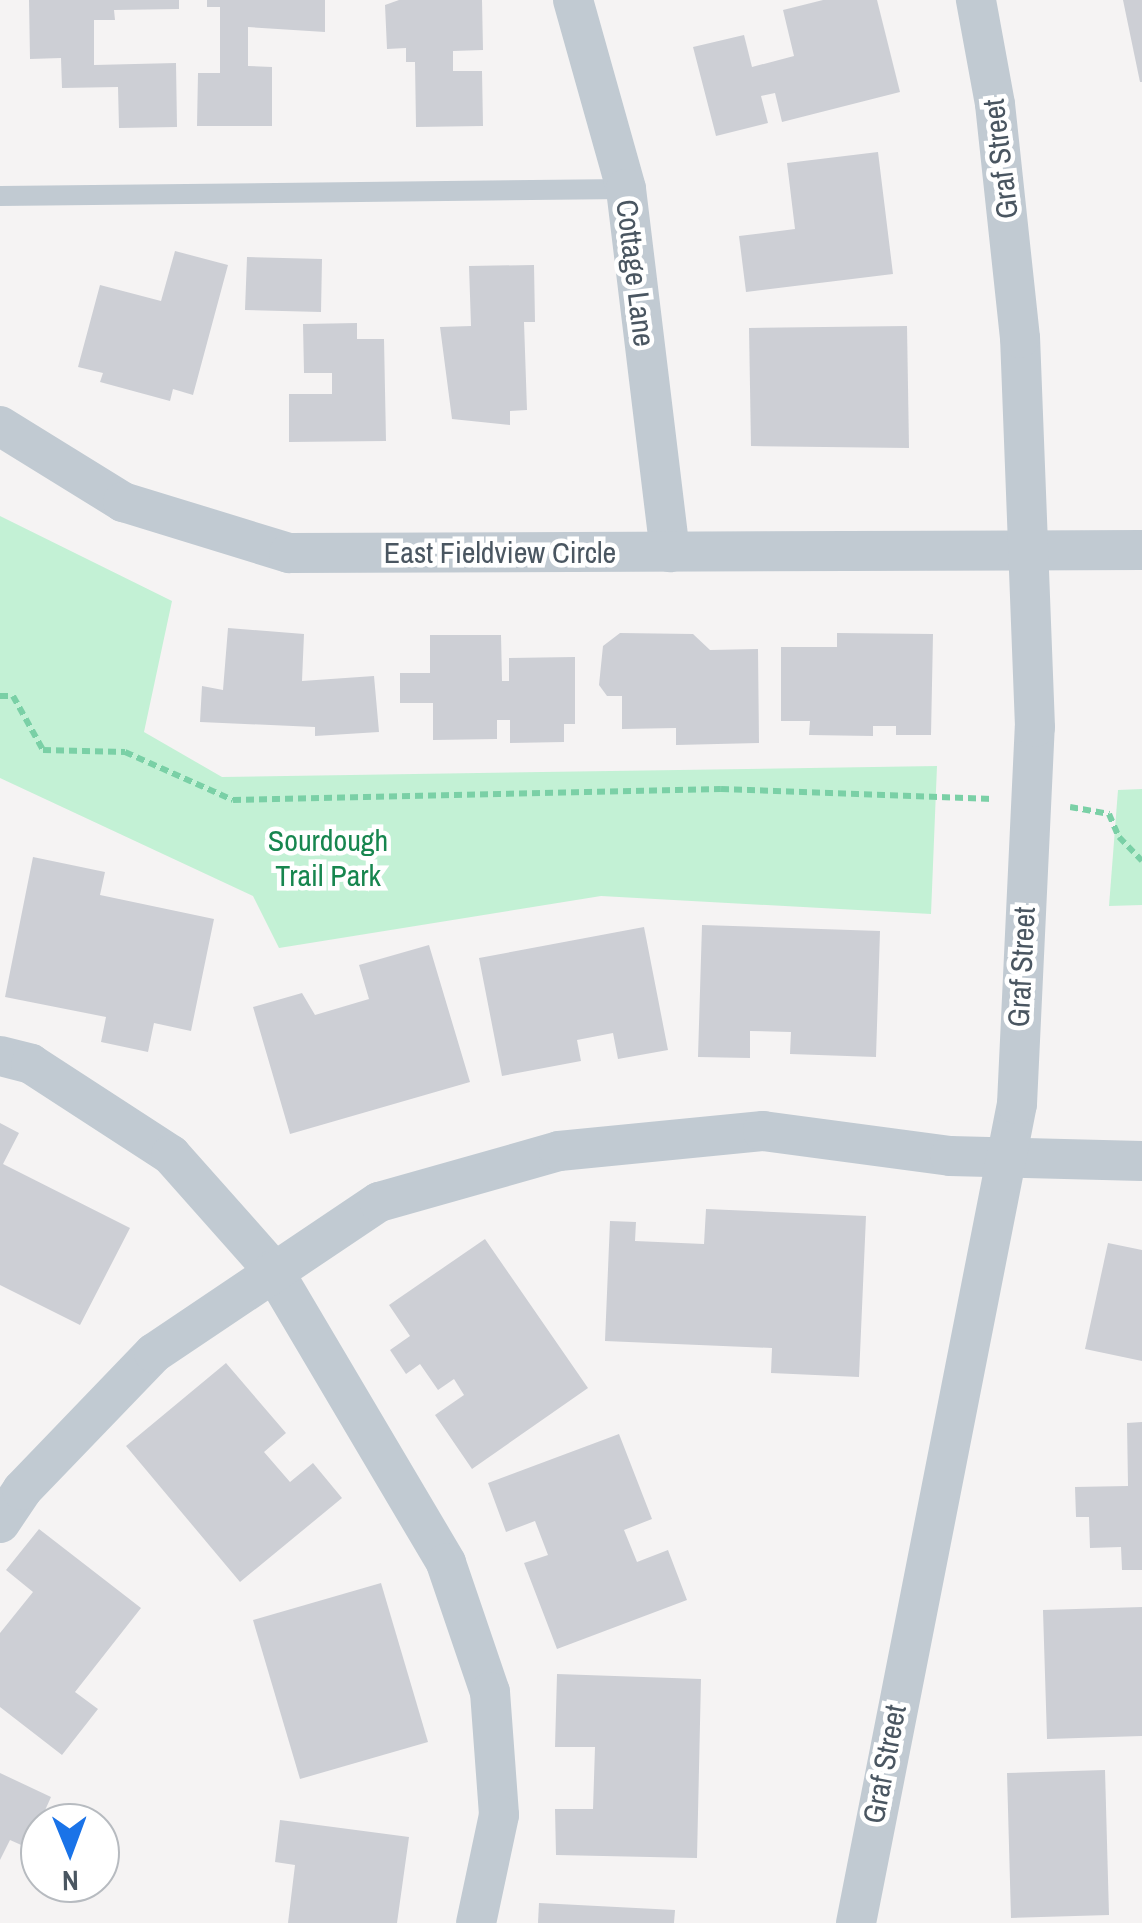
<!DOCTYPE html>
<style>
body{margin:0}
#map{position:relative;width:1142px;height:1923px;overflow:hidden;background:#f5f3f3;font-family:"Archivo Narrow",sans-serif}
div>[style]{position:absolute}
.green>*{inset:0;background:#c3f1d5}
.building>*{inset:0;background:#cdcfd5}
.path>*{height:6px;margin-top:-3px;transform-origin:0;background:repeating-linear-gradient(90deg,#7ad0a6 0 8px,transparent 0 13px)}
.service>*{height:20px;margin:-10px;padding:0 10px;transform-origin:10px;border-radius:10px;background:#c1cad2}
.minor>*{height:40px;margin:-20px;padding:0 20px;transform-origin:20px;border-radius:20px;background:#c1cad2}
span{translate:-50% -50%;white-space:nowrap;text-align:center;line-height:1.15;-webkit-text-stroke:9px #fff;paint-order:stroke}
.street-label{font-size:30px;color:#4a5661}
.park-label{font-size:30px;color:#17864f}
.north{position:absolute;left:20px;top:1803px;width:100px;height:100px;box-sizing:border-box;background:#fff;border:2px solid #b7bbc0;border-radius:50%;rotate:179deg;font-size:28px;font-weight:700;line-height:40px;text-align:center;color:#4a5661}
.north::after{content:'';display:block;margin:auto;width:35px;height:45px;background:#1a73e8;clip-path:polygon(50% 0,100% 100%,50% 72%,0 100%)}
</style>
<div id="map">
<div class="green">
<i style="clip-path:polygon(0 516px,172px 601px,144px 732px,222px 777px,937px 766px,931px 914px,601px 896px,279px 948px,253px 896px,0 778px)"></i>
<i style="clip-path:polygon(1142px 789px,1142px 905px,1109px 906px,1118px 790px)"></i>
</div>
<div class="building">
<i style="clip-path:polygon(29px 0,179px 0,179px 9px,114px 10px,115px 20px,94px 20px,94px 65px,176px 63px,177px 127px,119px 128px,118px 87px,62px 88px,61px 58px,30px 59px)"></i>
<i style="clip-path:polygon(207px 0,325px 0,325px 32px,248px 27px,248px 66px,272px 67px,272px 126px,197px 126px,198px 73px,220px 73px,220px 7px,207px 7px)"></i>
<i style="clip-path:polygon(399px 0,482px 0,483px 50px,453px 51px,453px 71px,482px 71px,483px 126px,416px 127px,415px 62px,406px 62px,406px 48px,387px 49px,385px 5px)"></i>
<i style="clip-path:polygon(823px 0,877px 0,900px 92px,782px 122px,775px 93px,761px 96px,768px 123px,716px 136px,693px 47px,744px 35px,752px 67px,794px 56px,783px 10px)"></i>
<i style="clip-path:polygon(1123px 0,1142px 0,1142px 82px,1140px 82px)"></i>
<i style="clip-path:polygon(878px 152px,893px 274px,746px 292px,739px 236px,795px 229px,787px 163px)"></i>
<i style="clip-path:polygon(175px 251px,228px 265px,193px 395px,173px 389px,170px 401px,100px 382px,103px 373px,78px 367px,100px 285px,161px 301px)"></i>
<i style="clip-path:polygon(247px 257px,322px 259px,321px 312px,245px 310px)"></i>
<i style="clip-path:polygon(534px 265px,535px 322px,524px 322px,527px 410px,510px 411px,510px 425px,452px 419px,440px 327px,471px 326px,469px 266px)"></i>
<i style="clip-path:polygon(357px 323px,357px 339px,384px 339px,386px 441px,289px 442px,289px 394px,332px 394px,332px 373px,304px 373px,303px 324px)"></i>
<i style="clip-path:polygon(907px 326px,909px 448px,751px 446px,749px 328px)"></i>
<i style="clip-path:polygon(228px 628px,304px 634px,302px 681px,374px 676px,379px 732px,315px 736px,315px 727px,200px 722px,202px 686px,223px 690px)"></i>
<i style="clip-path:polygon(620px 633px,693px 634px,710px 650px,758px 649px,759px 743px,676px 745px,676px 728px,622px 729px,622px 696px,607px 696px,599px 685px,603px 646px)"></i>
<i style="clip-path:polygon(837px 633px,933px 634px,931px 735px,896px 735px,896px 726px,873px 726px,873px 736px,809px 735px,810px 721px,781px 721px,781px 647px,837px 647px)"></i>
<i style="clip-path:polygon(430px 635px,501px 635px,502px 681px,509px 681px,509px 658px,575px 657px,575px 724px,564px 724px,564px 742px,510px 743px,510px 720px,497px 720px,497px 739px,433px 740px,433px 703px,400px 703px,400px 673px,430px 673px)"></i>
<i style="clip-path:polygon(33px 857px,105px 872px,100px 895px,214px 919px,191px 1031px,154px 1023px,148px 1052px,101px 1042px,106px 1017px,5px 997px)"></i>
<i style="clip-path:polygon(702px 925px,880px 931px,876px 1057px,790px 1054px,791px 1032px,750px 1031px,750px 1058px,698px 1057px)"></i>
<i style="clip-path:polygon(644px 927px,668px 1050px,618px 1059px,613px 1033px,577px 1040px,581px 1061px,502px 1076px,479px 958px)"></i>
<i style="clip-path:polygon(429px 945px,470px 1082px,290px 1134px,253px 1007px,302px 993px,315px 1015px,369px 999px,359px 965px)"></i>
<i style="clip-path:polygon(0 1123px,19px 1133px,3px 1164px,130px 1228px,80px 1325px,0 1285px)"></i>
<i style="clip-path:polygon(706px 1209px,866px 1216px,859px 1377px,771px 1373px,772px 1348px,605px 1341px,610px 1221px,636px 1222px,635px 1241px,704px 1244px)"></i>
<i style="clip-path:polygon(485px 1239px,588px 1388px,472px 1469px,435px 1415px,464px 1395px,454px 1379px,438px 1390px,420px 1364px,406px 1374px,390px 1350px,410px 1336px,389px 1305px)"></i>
<i style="clip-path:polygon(1108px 1243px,1142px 1250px,1142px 1361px,1085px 1349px)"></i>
<i style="clip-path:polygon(226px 1363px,286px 1433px,264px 1452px,290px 1482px,313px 1463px,342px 1498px,240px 1582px,126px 1446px)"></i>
<i style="clip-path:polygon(1142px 1422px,1142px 1570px,1122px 1570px,1121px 1547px,1090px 1548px,1089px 1517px,1076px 1517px,1075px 1487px,1128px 1486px,1127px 1423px)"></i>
<i style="clip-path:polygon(619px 1434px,652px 1519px,624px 1530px,637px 1562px,668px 1550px,687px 1600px,557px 1649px,524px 1563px,548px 1555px,535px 1521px,506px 1532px,488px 1483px)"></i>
<i style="clip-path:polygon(39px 1529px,141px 1608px,75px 1692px,98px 1709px,62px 1755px,0 1707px,0 1633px,33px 1592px,6px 1570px)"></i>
<i style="clip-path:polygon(381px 1583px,428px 1742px,300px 1779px,253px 1620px)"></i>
<i style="clip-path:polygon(1142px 1607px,1142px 1736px,1047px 1739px,1043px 1610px)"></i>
<i style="clip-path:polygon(557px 1674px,701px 1679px,697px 1858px,556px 1855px,555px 1809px,593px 1809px,595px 1747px,555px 1747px)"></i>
<i style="clip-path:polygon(1105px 1770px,1109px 1915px,1011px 1918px,1007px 1773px)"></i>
<i style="clip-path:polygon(0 1773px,51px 1797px,28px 1848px,10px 1840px,0 1860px)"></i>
<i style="clip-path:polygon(280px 1820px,409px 1837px,397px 1923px,288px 1923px,295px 1865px,275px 1862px)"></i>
<i style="clip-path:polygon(539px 1903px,675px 1910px,674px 1923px,538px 1923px)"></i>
</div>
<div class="path">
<i style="left:0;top:696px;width:13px"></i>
<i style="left:13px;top:696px;width:62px;rotate:60.9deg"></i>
<i style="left:43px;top:750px;width:82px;rotate:1.4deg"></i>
<i style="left:125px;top:752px;width:118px;rotate:24deg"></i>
<i style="left:233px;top:800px;width:488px;rotate:-1.3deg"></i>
<i style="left:721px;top:789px;width:272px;rotate:2.1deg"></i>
<i style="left:1070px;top:807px;width:40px;rotate:10deg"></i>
<i style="left:1109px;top:814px;width:25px;rotate:67deg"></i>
<i style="left:1119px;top:837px;width:33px;rotate:46deg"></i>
</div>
<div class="service">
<i style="left:0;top:196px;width:626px;rotate:-0.64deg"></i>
</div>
<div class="minor">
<i style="left:573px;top:0;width:196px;rotate:74.3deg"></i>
<i style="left:626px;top:189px;width:366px;rotate:83.1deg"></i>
<i style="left:0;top:426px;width:145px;rotate:31.7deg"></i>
<i style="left:123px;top:502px;width:174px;rotate:17.1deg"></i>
<i style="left:289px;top:553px;width:853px;rotate:-0.2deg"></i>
<i style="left:0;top:1056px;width:32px;rotate:14deg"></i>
<i style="left:31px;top:1064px;width:167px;rotate:33deg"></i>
<i style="left:171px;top:1155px;width:154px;rotate:48.4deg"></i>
<i style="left:273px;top:1270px;width:340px;rotate:59.4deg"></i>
<i style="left:446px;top:1563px;width:136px;rotate:71.2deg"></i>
<i style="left:490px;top:1692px;width:123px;rotate:85.8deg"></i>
<i style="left:499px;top:1815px;width:110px;rotate:102deg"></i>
<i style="left:0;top:1523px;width:40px;rotate:-56deg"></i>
<i style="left:22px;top:1490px;width:190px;rotate:-46.1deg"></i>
<i style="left:154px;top:1353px;width:271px;rotate:-33.9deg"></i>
<i style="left:379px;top:1202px;width:187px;rotate:-15.8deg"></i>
<i style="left:559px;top:1151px;width:205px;rotate:-5.6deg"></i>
<i style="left:763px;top:1131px;width:189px;rotate:7.6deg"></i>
<i style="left:950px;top:1156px;width:192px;rotate:1.5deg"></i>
<i style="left:856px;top:1923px;width:835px;rotate:-78.88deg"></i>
<i style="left:1017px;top:1104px;width:377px;rotate:-87.3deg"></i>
<i style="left:1035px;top:727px;width:389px;rotate:-92.2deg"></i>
<i style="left:1020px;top:338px;width:235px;rotate:-96.1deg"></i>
<i style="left:995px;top:104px;width:106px;rotate:-100.4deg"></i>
</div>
<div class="street-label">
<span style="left:1000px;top:159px;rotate:-97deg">Graf Street</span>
<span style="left:636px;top:273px;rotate:83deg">Cottage Lane</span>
<span style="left:500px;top:552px">East Fieldview Circle</span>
<span style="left:1021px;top:967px;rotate:-87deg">Graf Street</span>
<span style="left:884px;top:1764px;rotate:-79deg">Graf Street</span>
</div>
<div class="park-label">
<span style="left:328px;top:857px">Sourdough<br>Trail Park</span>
</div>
<div class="north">N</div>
</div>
